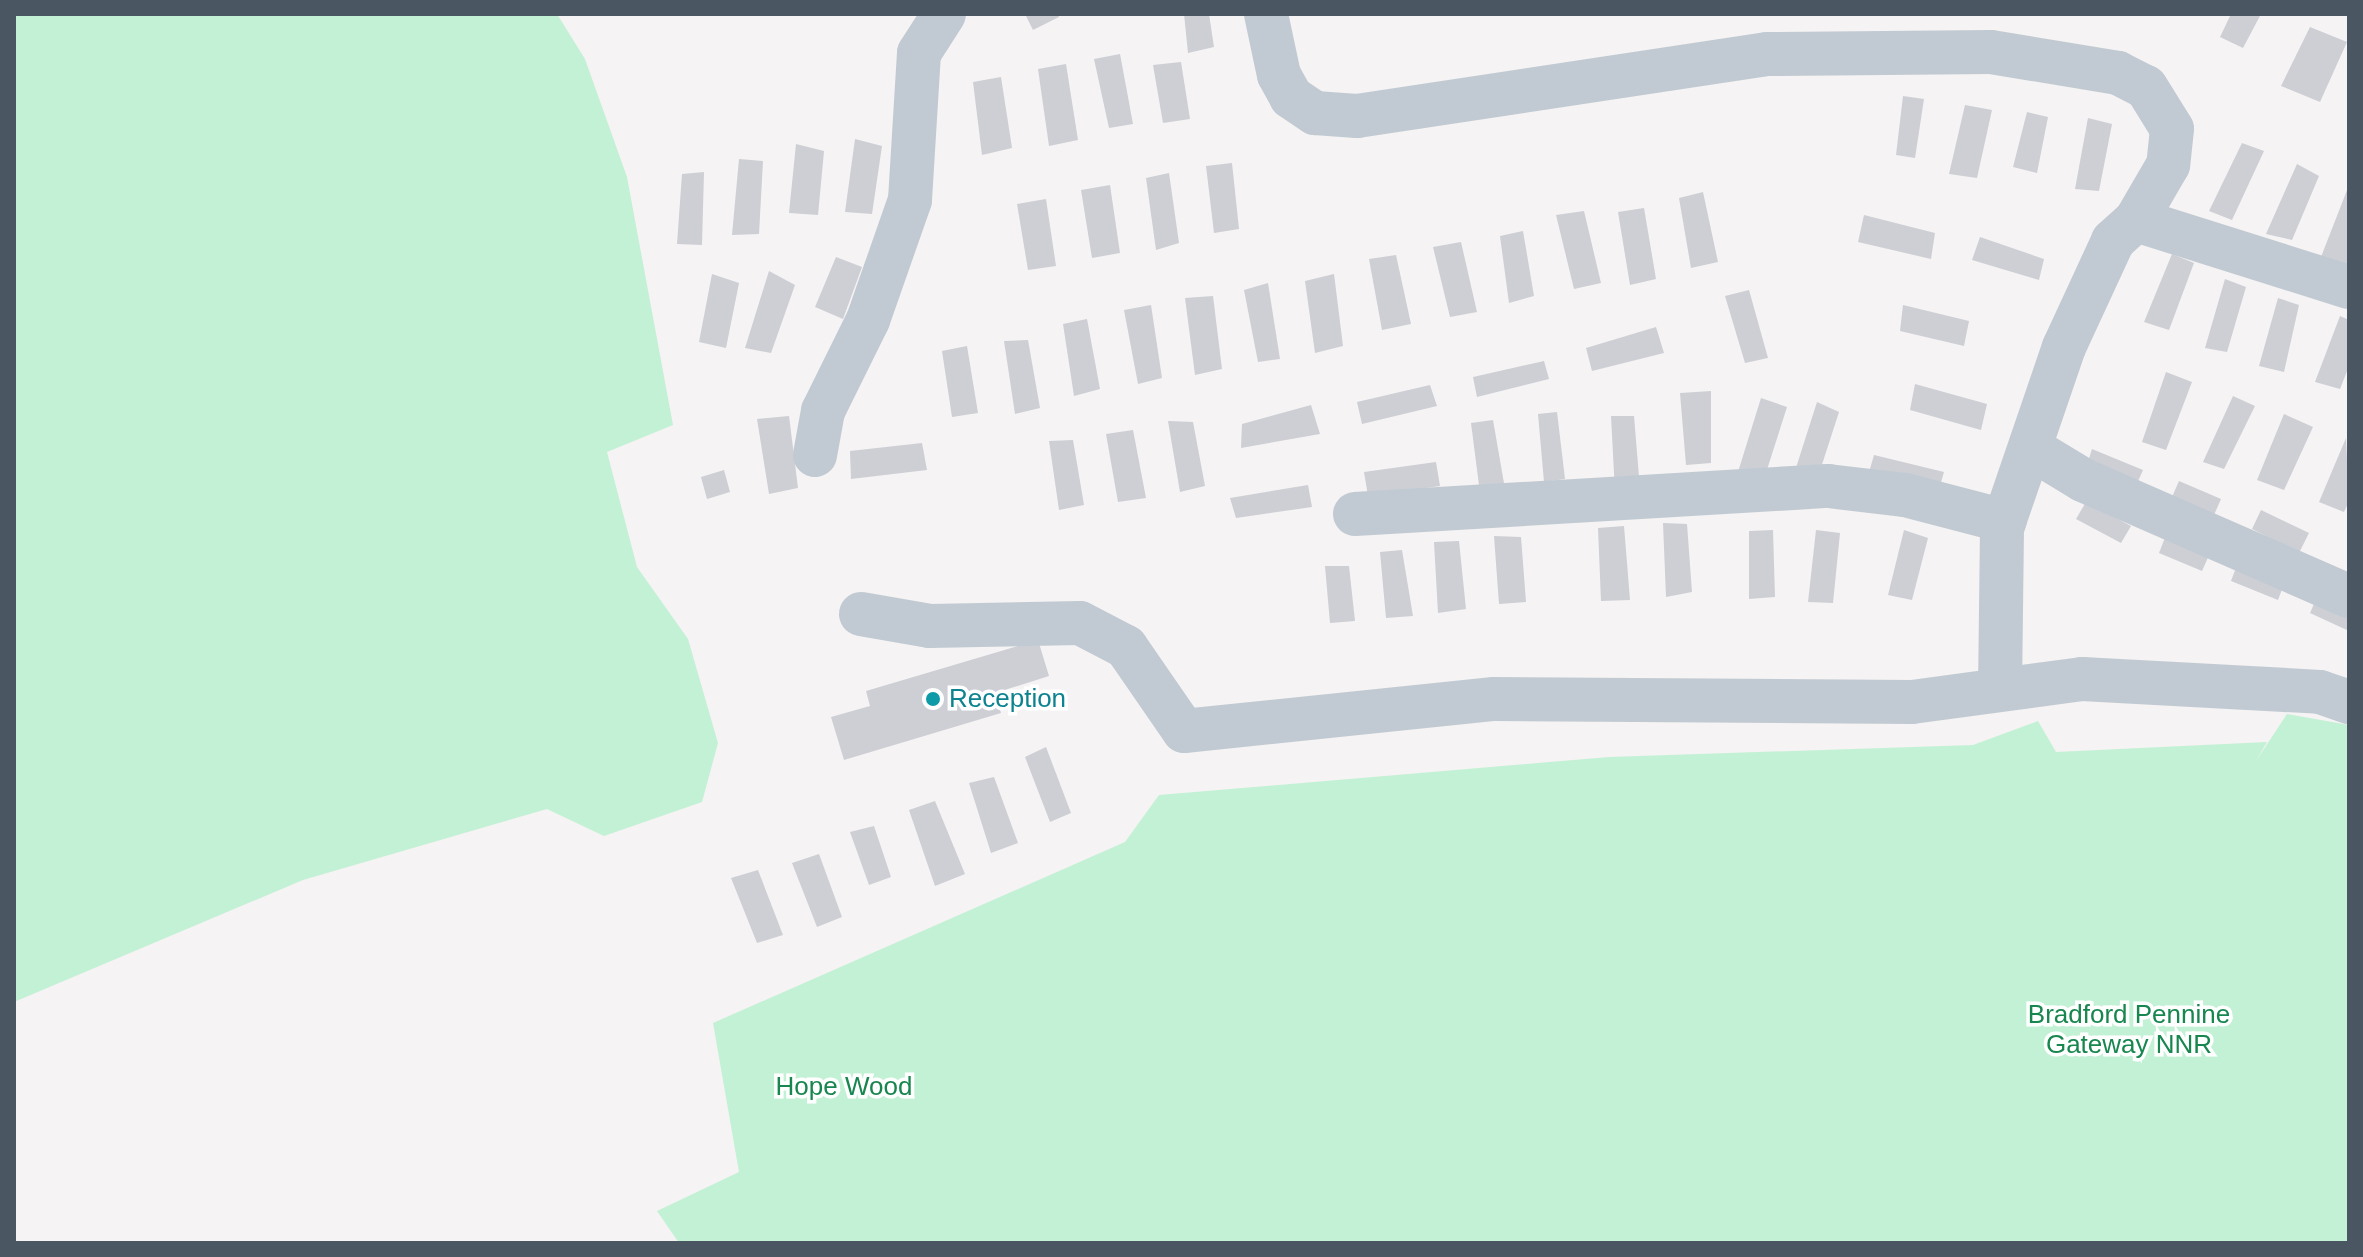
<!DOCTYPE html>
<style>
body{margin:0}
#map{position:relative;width:2363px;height:1257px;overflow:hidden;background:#f5f3f3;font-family:Helvetica,sans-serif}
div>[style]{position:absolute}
.green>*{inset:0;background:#c3f1d5}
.building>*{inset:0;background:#cdcfd5}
.minor>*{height:44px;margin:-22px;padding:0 22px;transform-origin:22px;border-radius:22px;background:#c1cad2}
.dots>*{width:22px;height:22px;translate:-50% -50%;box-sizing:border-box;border:4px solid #fff;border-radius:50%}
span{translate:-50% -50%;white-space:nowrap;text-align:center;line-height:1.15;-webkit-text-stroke:7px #fff;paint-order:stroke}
.culture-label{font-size:26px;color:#0d838f}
.left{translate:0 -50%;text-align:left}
.park-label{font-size:26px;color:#17864f}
.frame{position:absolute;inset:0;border:16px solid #4a5661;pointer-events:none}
</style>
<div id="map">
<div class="green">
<i style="clip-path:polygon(14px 14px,557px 14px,585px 59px,627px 177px,673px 425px,607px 452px,637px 567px,688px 639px,718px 743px,702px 802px,604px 836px,547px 809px,303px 880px,14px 1002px)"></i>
<i style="clip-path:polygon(2287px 714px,2349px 725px,2349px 1243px,679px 1243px,657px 1211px,739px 1172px,713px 1023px,1125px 842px,1159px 795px,1609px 757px,1973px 745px,2038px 721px,2056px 752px,2267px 742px,2256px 761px)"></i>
</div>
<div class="building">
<i style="clip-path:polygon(1025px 14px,1058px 14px,1059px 17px,1033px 30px)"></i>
<i style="clip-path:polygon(1184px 14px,1209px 14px,1214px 47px,1188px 53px)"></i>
<i style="clip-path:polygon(2231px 14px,2261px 14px,2243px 48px,2220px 37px)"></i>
<i style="clip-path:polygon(2310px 27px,2347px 42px,2320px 102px,2281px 86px)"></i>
<i style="clip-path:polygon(1120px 54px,1133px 124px,1109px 128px,1094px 59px)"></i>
<i style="clip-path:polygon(1181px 62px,1190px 119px,1163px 123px,1153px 65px)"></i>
<i style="clip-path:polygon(1066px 64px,1078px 140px,1049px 146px,1038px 69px)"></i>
<i style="clip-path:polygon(1001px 77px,1012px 148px,982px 155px,973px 82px)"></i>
<i style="clip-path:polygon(1903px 96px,1924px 99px,1915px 158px,1896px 155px)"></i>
<i style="clip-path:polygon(1965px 105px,1992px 110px,1977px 178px,1949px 174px)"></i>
<i style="clip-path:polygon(2027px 112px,2048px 117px,2037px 173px,2013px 167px)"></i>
<i style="clip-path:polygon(2088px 118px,2112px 124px,2099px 191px,2075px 189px)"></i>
<i style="clip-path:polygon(855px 139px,882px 146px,872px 214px,845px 212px)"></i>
<i style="clip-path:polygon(2242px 143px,2264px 151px,2232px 220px,2209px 211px)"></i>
<i style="clip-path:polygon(796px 144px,824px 151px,818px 215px,789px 213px)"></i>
<i style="clip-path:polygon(739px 159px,763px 161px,759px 234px,732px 235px)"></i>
<i style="clip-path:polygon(1232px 163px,1239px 229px,1214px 233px,1206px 166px)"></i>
<i style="clip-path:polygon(2297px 164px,2319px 176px,2292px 240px,2266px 234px)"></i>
<i style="clip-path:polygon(704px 172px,702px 245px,677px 244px,682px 174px)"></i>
<i style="clip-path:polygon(1169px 173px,1179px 243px,1156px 250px,1146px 178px)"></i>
<i style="clip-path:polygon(1110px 185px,1120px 253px,1092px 258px,1081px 190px)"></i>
<i style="clip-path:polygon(2349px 185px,2349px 259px,2347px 264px,2321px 257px)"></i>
<i style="clip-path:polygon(1703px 192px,1718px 262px,1691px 268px,1679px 198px)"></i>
<i style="clip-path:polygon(1046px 199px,1056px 266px,1028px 270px,1017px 204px)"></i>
<i style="clip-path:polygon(1644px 208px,1656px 279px,1630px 285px,1618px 212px)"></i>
<i style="clip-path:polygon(1584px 211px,1601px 283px,1574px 289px,1556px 215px)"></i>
<i style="clip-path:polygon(1864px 215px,1935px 233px,1931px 259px,1858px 242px)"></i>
<i style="clip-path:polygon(1523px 231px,1534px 296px,1509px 303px,1500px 236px)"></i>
<i style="clip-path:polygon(1980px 237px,2044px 259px,2039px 280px,1972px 260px)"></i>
<i style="clip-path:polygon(1461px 242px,1477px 312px,1450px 317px,1433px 247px)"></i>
<i style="clip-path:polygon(2172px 254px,2194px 263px,2169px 330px,2144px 322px)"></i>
<i style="clip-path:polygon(1396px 255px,1411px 324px,1382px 330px,1369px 259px)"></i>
<i style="clip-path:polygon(836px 257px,862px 267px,843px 319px,815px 307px)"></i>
<i style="clip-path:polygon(769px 271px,795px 285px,771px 353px,745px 348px)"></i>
<i style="clip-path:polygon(712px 274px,739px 283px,726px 348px,699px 342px)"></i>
<i style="clip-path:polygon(1334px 274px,1343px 346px,1315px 353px,1305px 281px)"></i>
<i style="clip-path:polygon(2225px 279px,2246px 287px,2227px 352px,2205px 348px)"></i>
<i style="clip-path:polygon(1268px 283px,1280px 359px,1258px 362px,1244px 290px)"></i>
<i style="clip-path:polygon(1749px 290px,1768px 358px,1745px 363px,1725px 296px)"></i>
<i style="clip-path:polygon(1213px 296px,1222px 369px,1195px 375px,1185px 298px)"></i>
<i style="clip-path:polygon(2278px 298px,2299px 305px,2284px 372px,2259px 366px)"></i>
<i style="clip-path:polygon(1151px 305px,1162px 378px,1138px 384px,1124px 310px)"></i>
<i style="clip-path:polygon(1903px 305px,1969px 321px,1964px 346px,1900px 331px)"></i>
<i style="clip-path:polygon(2340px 316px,2349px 320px,2349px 366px,2340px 389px,2315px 382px)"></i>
<i style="clip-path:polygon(1087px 319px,1100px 389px,1074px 396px,1063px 324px)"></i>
<i style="clip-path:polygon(1656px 327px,1664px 353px,1592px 371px,1586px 348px)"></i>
<i style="clip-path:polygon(1028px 340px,1040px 408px,1015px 414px,1004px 341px)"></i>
<i style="clip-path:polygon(967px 346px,978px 413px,952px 417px,942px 351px)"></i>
<i style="clip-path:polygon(1544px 361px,1549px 379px,1477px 397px,1473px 377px)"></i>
<i style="clip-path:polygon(2166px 372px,2192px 382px,2166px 450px,2142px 442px)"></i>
<i style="clip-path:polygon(1915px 384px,1987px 404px,1981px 430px,1910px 410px)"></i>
<i style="clip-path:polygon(1430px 385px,1437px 406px,1362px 424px,1357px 402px)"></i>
<i style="clip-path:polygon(1711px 391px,1711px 463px,1686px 465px,1680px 393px)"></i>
<i style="clip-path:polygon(2233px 396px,2255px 406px,2224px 469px,2203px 462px)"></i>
<i style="clip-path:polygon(1761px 398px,1787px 407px,1764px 479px,1738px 472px)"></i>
<i style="clip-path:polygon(1817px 402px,1839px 412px,1817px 480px,1794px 474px)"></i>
<i style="clip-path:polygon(1311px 405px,1320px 434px,1241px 448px,1242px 424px)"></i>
<i style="clip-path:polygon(1557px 412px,1565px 479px,1544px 482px,1538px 414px)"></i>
<i style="clip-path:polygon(2284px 414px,2313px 427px,2284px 490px,2257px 480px)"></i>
<i style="clip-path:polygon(789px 416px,798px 488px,769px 494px,757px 419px)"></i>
<i style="clip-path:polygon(1611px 416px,1634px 416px,1640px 489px,1615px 492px)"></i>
<i style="clip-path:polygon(1493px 420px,1505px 489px,1480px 493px,1471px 423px)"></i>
<i style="clip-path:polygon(1168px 421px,1193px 422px,1205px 486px,1180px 492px)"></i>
<i style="clip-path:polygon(1133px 430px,1146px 498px,1118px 502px,1106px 434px)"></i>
<i style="clip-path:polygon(2346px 438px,2349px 501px,2344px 512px,2319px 502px)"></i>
<i style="clip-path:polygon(1073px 440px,1084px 505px,1059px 510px,1049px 441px)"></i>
<i style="clip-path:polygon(922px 443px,927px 470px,851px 479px,850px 451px)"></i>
<i style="clip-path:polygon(2092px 449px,2143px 470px,2135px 488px,2087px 465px)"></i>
<i style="clip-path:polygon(1874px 455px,1944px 472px,1938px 493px,1867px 479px)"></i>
<i style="clip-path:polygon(1436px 462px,1440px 486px,1368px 496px,1364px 472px)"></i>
<i style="clip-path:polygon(724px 470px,730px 492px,707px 499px,701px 477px)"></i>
<i style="clip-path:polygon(2179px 481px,2221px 499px,2214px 515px,2172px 497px)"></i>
<i style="clip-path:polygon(1308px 485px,1312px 507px,1236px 518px,1230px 498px)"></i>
<i style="clip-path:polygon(2086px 502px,2131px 526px,2121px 543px,2076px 519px)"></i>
<i style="clip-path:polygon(2261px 510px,2309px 533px,2299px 553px,2252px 529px)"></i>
<i style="clip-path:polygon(1663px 523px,1687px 524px,1692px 592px,1666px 597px)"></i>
<i style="clip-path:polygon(1624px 526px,1630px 600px,1601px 601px,1598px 528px)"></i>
<i style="clip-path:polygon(1773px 530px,1775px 597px,1749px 599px,1749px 531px)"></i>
<i style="clip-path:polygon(1816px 530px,1840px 533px,1833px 603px,1808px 602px)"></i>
<i style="clip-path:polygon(1904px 530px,1928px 538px,1912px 600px,1888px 595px)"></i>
<i style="clip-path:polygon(2166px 535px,2210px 553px,2202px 571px,2159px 553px)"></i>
<i style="clip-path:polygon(1494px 536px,1521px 537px,1526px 602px,1499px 604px)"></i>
<i style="clip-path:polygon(1459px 541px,1466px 609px,1438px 613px,1434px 542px)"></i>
<i style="clip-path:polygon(1402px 550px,1413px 616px,1386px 618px,1380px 552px)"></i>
<i style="clip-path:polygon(2237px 565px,2284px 584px,2278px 600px,2231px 581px)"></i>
<i style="clip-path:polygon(1325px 566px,1349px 566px,1355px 621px,1330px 623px)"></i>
<i style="clip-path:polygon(2317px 597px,2349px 612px,2349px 631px,2310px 613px)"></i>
<i style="clip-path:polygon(1038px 640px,1049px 676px,995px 693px,1001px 713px,844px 760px,831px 717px,870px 706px,866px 691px)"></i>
<i style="clip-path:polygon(1046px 747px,1071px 813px,1050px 822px,1025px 757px)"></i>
<i style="clip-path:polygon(994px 777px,1018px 843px,991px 853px,969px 783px)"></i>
<i style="clip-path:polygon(935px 801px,965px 874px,935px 886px,909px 810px)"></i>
<i style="clip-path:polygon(874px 826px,891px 877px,869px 885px,850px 832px)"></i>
<i style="clip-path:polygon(819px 854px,842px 917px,817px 927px,792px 863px)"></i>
<i style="clip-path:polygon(758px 870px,783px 935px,757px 943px,731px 878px)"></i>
</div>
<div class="minor">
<i style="left:1266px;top:14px;width:62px;rotate:78deg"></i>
<i style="left:1279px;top:75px;width:25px;rotate:61deg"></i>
<i style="left:1291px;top:97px;width:29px;rotate:34deg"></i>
<i style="left:1315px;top:113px;width:42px;rotate:4.1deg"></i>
<i style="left:1357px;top:116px;width:415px;rotate:-8.6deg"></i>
<i style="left:1767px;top:54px;width:224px;rotate:-0.5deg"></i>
<i style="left:1991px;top:52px;width:129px;rotate:9.4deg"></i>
<i style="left:2118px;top:73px;width:31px;rotate:27deg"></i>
<i style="left:2146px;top:87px;width:49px;rotate:58.2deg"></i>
<i style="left:2172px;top:129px;width:36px;rotate:96deg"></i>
<i style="left:2168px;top:165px;width:64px;rotate:120.2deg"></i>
<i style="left:2136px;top:220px;width:31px;rotate:138deg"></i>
<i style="left:2113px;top:241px;width:117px;rotate:114.8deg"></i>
<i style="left:2064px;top:347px;width:191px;rotate:108.9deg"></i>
<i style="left:2002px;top:528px;width:160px;rotate:90.7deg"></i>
<i style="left:2136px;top:220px;width:223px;rotate:17.5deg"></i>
<i style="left:2032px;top:449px;width:60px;rotate:31.3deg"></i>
<i style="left:2083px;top:480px;width:290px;rotate:23.6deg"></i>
<i style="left:815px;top:455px;width:45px;rotate:-79.7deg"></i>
<i style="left:823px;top:411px;width:102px;rotate:-63.7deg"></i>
<i style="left:868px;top:320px;width:127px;rotate:-70.7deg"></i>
<i style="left:910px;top:200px;width:147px;rotate:-86.5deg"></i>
<i style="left:919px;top:53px;width:46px;rotate:-57.3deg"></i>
<i style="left:1355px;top:514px;width:474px;rotate:-3.4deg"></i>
<i style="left:1828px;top:486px;width:78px;rotate:6.7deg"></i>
<i style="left:1905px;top:495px;width:103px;rotate:14.6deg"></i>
<i style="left:861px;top:614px;width:70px;rotate:9.9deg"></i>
<i style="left:930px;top:626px;width:150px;rotate:-1.1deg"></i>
<i style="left:1080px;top:623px;width:52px;rotate:27.6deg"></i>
<i style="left:1126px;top:647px;width:102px;rotate:55.4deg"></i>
<i style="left:1184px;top:731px;width:312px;rotate:-5.9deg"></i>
<i style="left:1494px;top:699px;width:418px;rotate:0.4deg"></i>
<i style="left:1912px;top:702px;width:172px;rotate:-7.7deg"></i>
<i style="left:2082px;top:679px;width:238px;rotate:3.1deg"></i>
<i style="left:2320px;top:692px;width:31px;rotate:19deg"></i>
</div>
<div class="dots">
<i style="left:933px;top:699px;background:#0f9aa8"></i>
</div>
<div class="culture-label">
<span class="left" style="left:949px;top:699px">Reception</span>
</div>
<div class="park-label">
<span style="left:2129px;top:1030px">Bradford Pennine<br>Gateway NNR</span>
<span style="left:844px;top:1087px">Hope Wood</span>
</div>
<div class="frame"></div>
</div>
